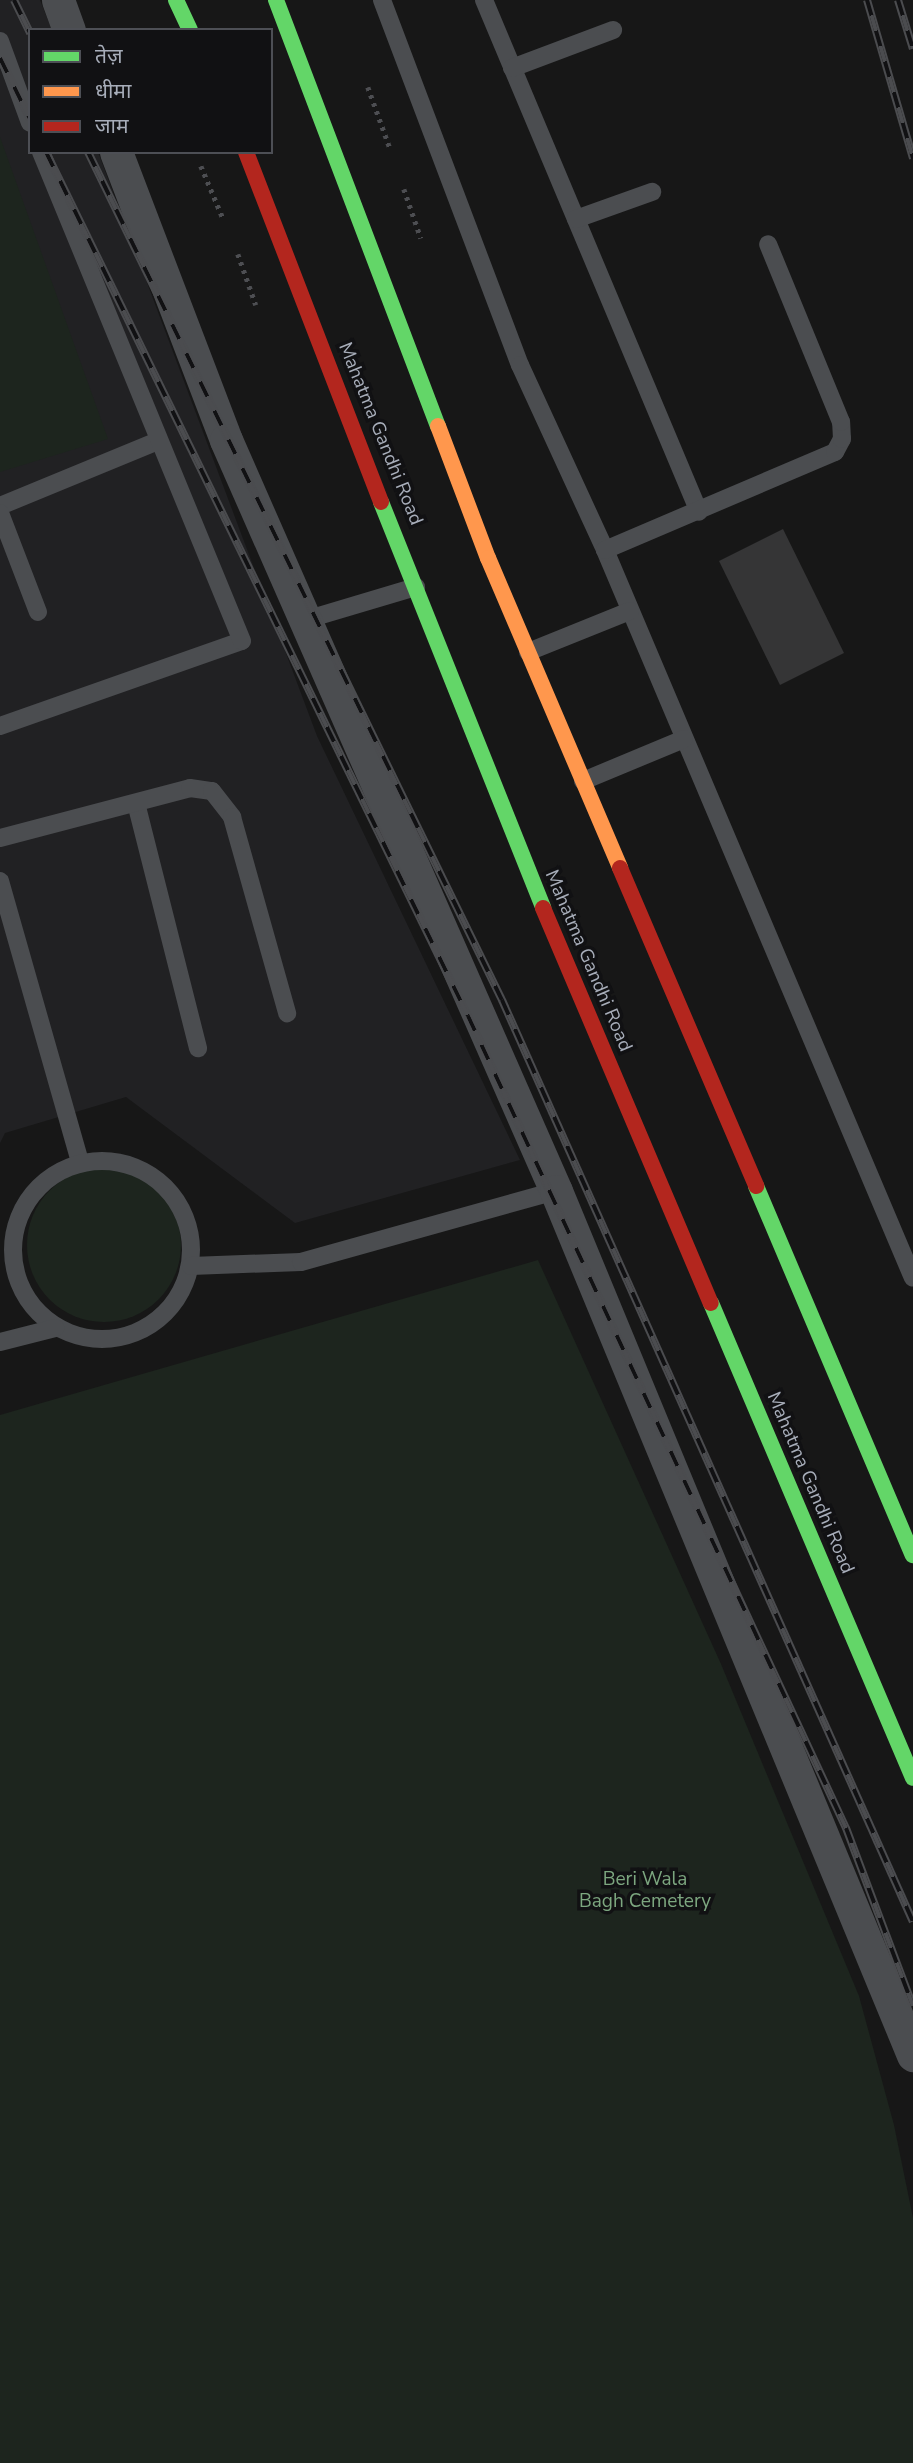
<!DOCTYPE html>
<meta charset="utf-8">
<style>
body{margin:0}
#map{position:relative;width:913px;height:2463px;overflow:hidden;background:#171717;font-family:"Nunito Sans","Noto Sans Devanagari",sans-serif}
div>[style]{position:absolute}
.built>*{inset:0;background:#212123}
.green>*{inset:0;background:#1d251e}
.round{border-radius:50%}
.building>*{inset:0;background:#353536}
.path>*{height:4.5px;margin-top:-2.25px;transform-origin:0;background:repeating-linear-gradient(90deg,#4d4e52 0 3.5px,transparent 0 8.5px)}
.lane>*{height:18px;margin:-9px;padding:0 9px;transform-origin:9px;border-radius:9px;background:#4b4d50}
.lane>.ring{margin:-9px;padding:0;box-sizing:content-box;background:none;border:18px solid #4b4d50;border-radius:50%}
.street>*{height:33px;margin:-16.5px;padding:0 16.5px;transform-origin:16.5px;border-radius:16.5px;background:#4b4d50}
.fast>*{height:16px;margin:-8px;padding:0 8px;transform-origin:8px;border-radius:8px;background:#63d668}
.slow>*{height:16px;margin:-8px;padding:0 8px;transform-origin:8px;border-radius:8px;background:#ff974d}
.jam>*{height:16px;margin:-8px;padding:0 8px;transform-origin:8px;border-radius:8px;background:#b3261e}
.rail>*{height:8px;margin-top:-4px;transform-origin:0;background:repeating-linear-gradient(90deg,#111113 0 16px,#4b4c4f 0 32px);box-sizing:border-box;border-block:2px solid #4b4c4f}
span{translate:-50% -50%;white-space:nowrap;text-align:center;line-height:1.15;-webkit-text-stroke:7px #111113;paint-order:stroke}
.street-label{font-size:19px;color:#a7adb9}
.park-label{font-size:19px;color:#7ca67f}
.legend{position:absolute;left:28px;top:28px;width:245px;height:126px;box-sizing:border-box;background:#111113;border:2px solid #4d4f55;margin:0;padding:9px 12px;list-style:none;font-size:21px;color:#a7adb9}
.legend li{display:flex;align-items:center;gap:14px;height:35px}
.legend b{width:35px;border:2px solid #4d4f55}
</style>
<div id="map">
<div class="built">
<i style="clip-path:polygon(0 0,40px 0,52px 30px,30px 30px,30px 152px,98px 152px,317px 736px,520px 1160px,295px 1223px,126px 1097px,5px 1133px,0 1143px)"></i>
</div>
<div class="green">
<i style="clip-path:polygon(0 137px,108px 439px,0 472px)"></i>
<i class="round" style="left:27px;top:1168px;width:154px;height:154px"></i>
<i style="clip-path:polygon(538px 1260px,721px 1664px,859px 1996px,894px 2125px,913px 2218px,913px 2463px,0 2463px,0 1415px)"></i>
</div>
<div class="building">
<i style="clip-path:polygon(783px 529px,844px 653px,780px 685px,719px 561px)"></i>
</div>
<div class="path">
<i style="left:368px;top:87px;width:65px;rotate:70.2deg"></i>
<i style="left:201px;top:166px;width:56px;rotate:67.1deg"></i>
<i style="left:404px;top:189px;width:52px;rotate:70.9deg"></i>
<i style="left:238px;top:254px;width:54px;rotate:70.6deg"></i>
</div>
<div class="lane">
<i style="left:382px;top:0;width:390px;rotate:69.3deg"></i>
<i style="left:520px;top:365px;width:204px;rotate:65.3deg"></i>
<i style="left:605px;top:550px;width:790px;rotate:67.07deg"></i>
<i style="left:484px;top:0;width:555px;rotate:67.22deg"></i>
<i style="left:0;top:41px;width:87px;rotate:69.9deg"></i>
<i style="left:512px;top:68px;width:108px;rotate:-20.6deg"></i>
<i style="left:576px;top:219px;width:81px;rotate:-19.6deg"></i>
<i style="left:0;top:506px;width:171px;rotate:-22.4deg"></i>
<i style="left:0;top:513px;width:106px;rotate:69deg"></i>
<i style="left:605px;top:550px;width:250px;rotate:-23.1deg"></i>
<i style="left:835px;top:452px;width:15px;rotate:-62deg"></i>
<i style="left:842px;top:439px;width:17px;rotate:-93deg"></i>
<i style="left:841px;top:422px;width:192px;rotate:-112.3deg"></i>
<i style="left:305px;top:620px;width:116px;rotate:-16.6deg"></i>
<i style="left:528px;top:652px;width:110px;rotate:-21.9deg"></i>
<i style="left:0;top:726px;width:256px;rotate:-19.4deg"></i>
<i style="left:242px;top:641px;width:529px;rotate:-112.34deg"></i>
<i style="left:583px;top:781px;width:109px;rotate:-22.6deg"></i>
<i style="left:136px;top:803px;width:253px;rotate:75.8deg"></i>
<i style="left:0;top:838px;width:196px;rotate:-14.7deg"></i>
<i style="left:190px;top:788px;width:22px;rotate:8deg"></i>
<i style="left:212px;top:791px;width:33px;rotate:52deg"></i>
<i style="left:232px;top:817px;width:204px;rotate:74.3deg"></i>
<i style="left:0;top:881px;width:292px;rotate:74.1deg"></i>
<i class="ring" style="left:13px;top:1161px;width:160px;height:160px"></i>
<i style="left:191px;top:1266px;width:110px;rotate:-2.1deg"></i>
<i style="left:301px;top:1262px;width:265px;rotate:-15.6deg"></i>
<i style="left:0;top:1342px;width:57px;rotate:-14.3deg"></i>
</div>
<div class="street">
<i style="left:58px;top:0;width:32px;rotate:70deg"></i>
<i style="left:116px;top:152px;width:308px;rotate:69.1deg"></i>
<i style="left:226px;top:440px;width:820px;rotate:66.28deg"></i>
<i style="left:556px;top:1191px;width:935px;rotate:67.55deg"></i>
</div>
<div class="fast">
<i style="left:176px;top:0;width:33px;rotate:65deg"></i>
<i style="left:276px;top:0;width:456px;rotate:69.2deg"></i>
<i style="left:381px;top:502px;width:437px;rotate:68.2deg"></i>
<i style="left:756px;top:1186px;width:401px;rotate:67deg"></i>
<i style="left:711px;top:1303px;width:516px;rotate:66.96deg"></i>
</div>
<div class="slow">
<i style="left:438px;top:426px;width:141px;rotate:69.3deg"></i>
<i style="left:488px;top:558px;width:337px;rotate:66.9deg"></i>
</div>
<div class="jam">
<i style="left:246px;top:152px;width:375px;rotate:68.9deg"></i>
<i style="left:620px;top:868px;width:346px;rotate:66.8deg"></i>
<i style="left:543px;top:908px;width:429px;rotate:67deg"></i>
</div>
<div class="rail">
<i style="left:14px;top:0;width:37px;rotate:64deg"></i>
<i style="left:867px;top:0;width:165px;rotate:73.8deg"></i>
<i style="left:898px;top:0;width:51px;rotate:73deg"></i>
<i style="left:0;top:58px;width:68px;rotate:63.8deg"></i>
<i style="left:46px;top:152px;width:962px;rotate:63.97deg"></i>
<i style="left:468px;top:1016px;width:896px;rotate:65.04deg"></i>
<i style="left:846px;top:1828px;width:190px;rotate:69.4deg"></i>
<i style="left:88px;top:152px;width:944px;rotate:63.98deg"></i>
<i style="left:502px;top:1000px;width:1009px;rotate:65.97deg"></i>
</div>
<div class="street-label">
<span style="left:380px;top:434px;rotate:68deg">Mahatma Gandhi Road</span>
<span style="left:588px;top:961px;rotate:67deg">Mahatma Gandhi Road</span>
<span style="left:810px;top:1483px;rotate:67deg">Mahatma Gandhi Road</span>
</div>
<div class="park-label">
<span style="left:645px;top:1891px">Beri Wala<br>Bagh Cemetery</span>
</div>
<ul class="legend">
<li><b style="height:9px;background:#63d668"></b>तेज़</li>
<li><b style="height:9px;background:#ff974d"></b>धीमा</li>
<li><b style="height:9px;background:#b3261e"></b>जाम</li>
</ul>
</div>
